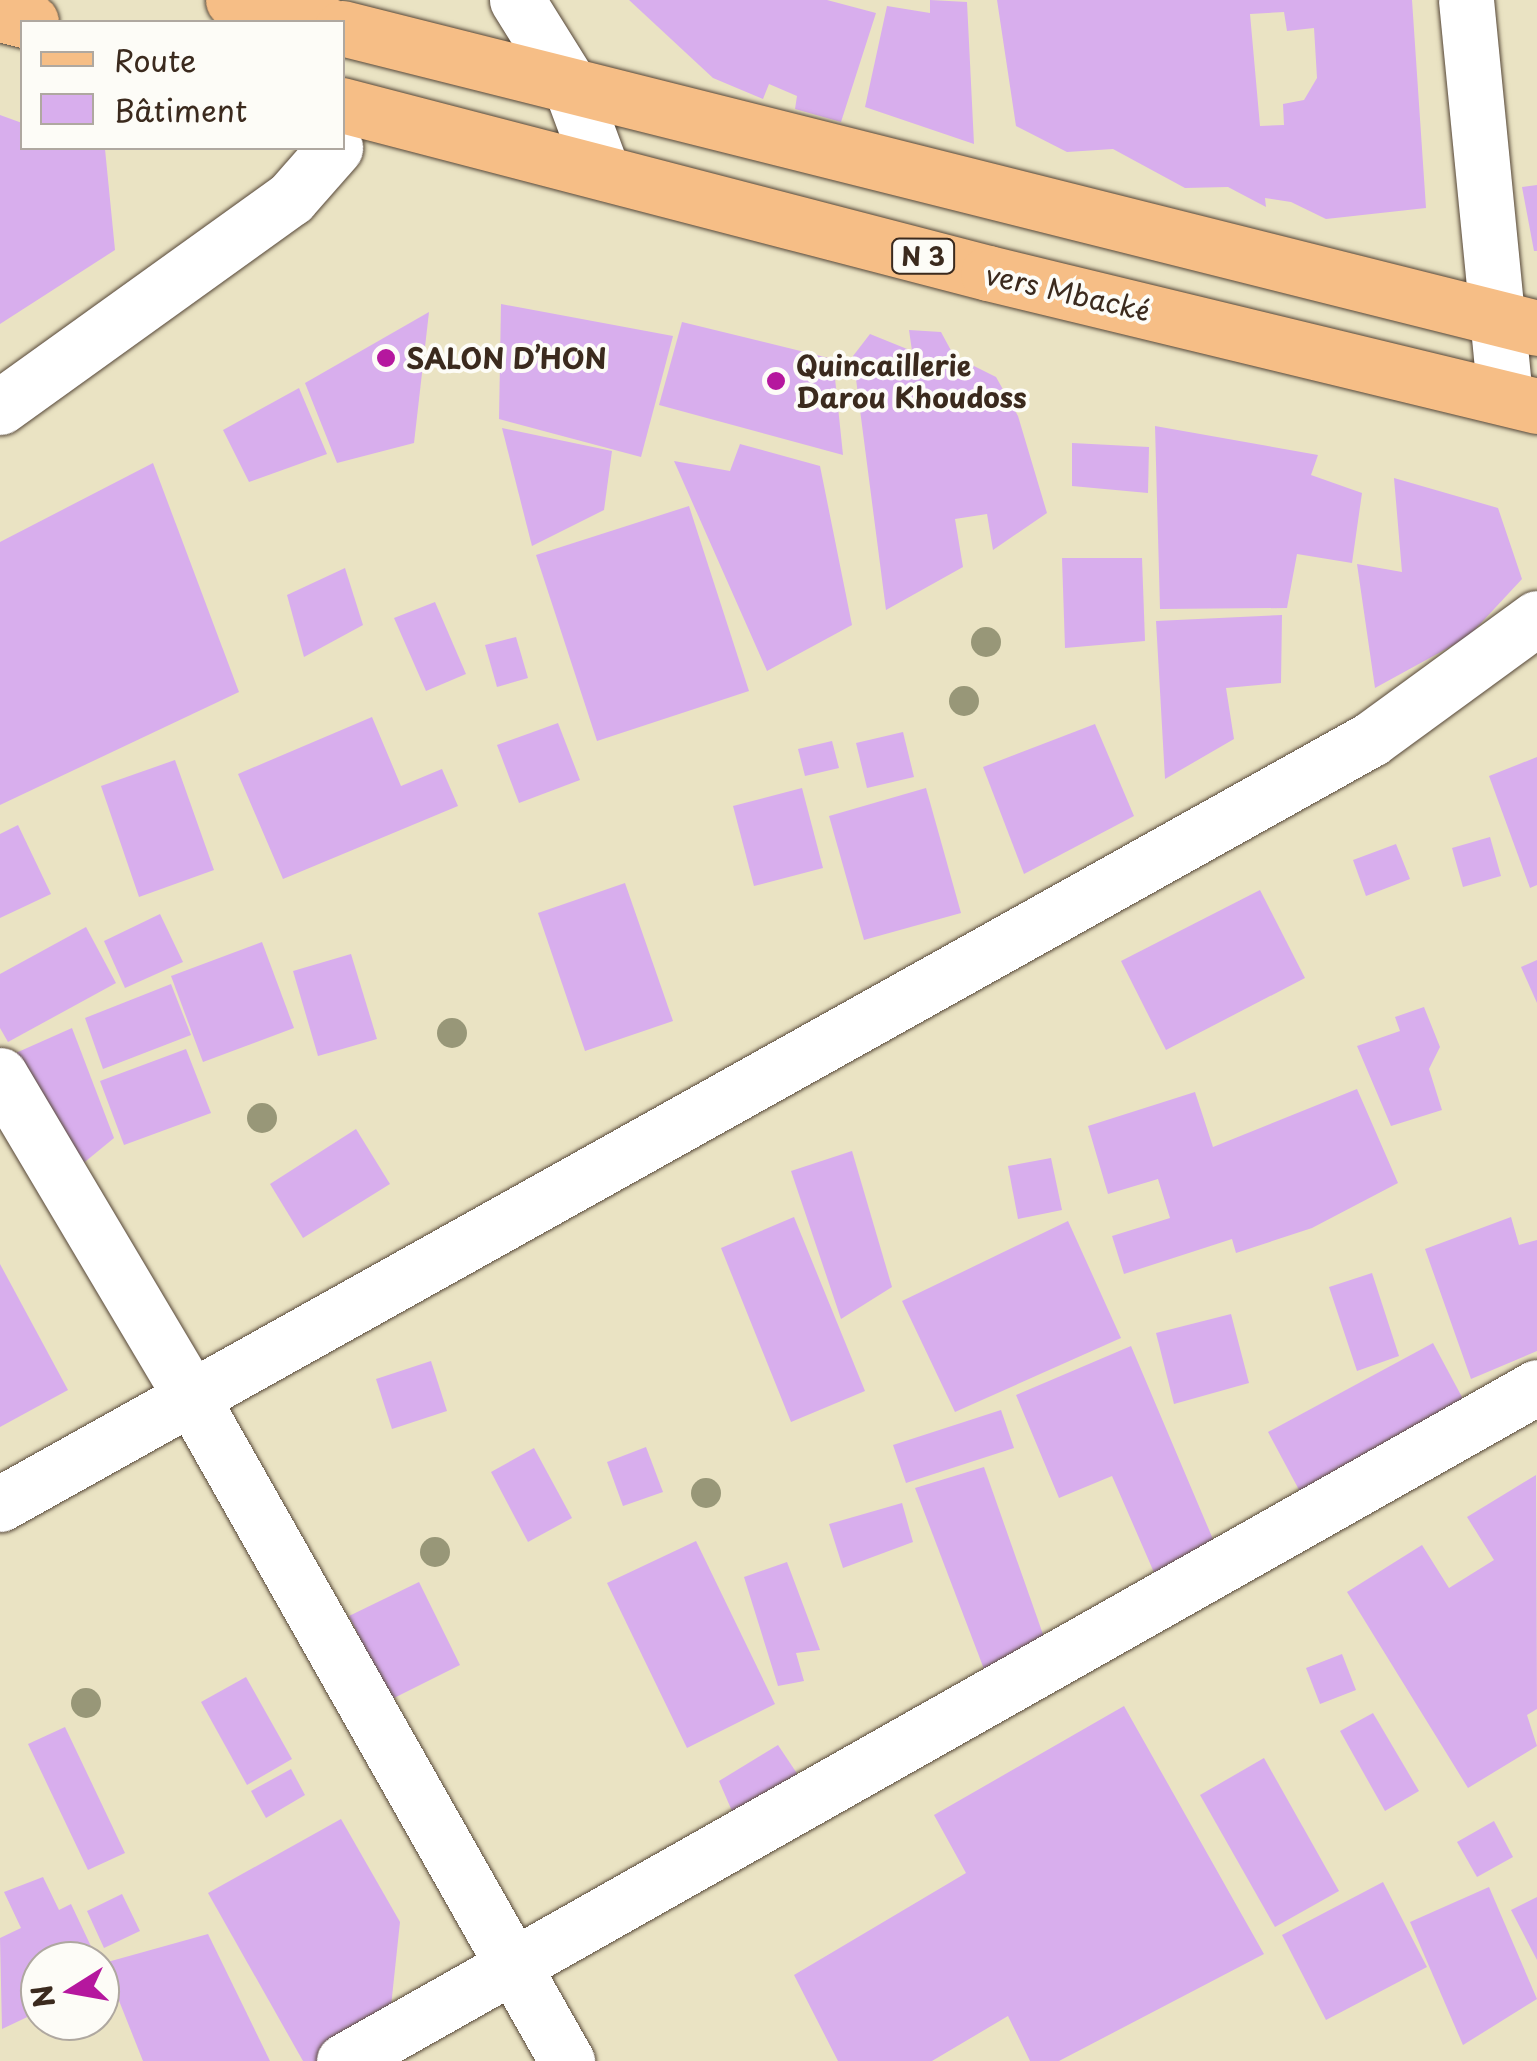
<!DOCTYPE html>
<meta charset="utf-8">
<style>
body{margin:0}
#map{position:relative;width:1537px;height:2061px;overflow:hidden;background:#eae3c3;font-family:"Playpen Sans",sans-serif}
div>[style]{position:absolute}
.building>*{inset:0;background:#d8aeed}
.roads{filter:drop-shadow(0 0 2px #554637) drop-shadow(0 0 2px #554637)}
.street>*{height:55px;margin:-27.5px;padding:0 27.5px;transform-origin:27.5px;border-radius:27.5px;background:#fff}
.primary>*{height:55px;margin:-27.5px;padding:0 27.5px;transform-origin:27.5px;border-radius:27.5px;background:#f6be86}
.trees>*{width:30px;height:30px;margin:-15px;border-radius:50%;background:#989778}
.dots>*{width:28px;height:28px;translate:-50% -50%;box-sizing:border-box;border:5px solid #fdfcf7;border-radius:50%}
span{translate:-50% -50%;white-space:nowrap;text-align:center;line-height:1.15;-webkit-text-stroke:8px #fdfcf7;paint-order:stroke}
.shield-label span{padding:2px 8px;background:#fdfcf7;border:2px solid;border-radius:8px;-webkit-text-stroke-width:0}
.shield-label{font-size:25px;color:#3b2a1e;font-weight:700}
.street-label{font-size:28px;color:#3b2a1e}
.poi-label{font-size:28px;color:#3b2a1e;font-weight:700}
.left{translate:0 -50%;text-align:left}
.legend{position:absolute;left:20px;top:20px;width:325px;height:130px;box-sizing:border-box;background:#fdfcf7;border:2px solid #afa8a0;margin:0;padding:12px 18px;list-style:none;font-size:30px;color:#3b2a1e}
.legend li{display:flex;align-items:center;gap:20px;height:50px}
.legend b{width:50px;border:2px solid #afa8a0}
.north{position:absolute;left:20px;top:1941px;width:100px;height:100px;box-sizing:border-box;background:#fdfcf7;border:2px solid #afa8a0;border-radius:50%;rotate:259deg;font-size:28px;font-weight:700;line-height:40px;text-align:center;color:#3b2a1e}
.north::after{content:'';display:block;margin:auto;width:35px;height:45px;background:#b5179e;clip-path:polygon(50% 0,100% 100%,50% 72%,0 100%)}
</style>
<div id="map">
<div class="building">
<i style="clip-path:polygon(629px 0,827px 0,876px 13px,841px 122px,795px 109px,797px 96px,769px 84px,763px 99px,713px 78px)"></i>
<i style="clip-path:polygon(930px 0,967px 2px,974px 144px,865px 107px,887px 6px,930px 13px)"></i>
<i style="clip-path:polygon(evenodd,997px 0,1412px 0,1426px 208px,1326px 219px,1291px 202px,1265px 198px,1266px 207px,1228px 187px,1185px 188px,1113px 149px,1067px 152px,1016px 126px,997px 0,1284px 12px,1287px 31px,1314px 28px,1317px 78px,1304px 100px,1283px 104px,1284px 125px,1260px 126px,1250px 14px,1284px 12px)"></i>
<i style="clip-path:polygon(0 115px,22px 123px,22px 148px,105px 149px,115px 250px,0 324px)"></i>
<i style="clip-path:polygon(1537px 185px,1537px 251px,1534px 251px,1522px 187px)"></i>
<i style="clip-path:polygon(501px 304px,673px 336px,641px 457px,499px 419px)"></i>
<i style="clip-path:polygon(429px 312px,414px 443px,337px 463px,305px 383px)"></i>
<i style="clip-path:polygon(682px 322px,833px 359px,843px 455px,659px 405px)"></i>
<i style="clip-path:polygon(909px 330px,941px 332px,954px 356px,996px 377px,1018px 416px,1047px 513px,993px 550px,987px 514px,955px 519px,963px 567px,886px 610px,853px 356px,870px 334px,912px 351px)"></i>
<i style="clip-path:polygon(299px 388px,327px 454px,249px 482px,223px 430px)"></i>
<i style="clip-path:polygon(1155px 426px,1318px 455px,1311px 475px,1362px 493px,1352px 563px,1297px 554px,1287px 608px,1160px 609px)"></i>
<i style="clip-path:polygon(502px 428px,612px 451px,604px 510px,532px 546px)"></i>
<i style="clip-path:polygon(1072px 443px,1149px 447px,1148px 493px,1072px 486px)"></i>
<i style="clip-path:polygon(740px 444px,820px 466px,852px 625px,767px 671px,674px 461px,730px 471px)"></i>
<i style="clip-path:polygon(153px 463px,239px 692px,0 805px,0 542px)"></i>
<i style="clip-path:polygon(1394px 478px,1498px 508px,1522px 579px,1468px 637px,1375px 688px,1357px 564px,1402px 572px)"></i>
<i style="clip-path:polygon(689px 506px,749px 691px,597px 741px,536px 555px)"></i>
<i style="clip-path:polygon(1062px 558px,1142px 558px,1145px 641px,1065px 648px)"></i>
<i style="clip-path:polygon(345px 568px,363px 625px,304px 657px,287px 595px)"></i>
<i style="clip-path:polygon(435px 602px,466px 674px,426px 691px,394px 618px)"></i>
<i style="clip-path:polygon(1282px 615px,1281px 683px,1226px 688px,1234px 739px,1165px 779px,1156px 621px)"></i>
<i style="clip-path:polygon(516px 637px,528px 678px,497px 687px,485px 645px)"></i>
<i style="clip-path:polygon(372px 717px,401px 786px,442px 769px,458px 806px,283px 879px,238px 774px)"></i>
<i style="clip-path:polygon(558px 723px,580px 780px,519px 803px,497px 745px)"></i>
<i style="clip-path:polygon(1095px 724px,1134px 816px,1024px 874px,983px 767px)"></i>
<i style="clip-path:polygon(903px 732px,914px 777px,867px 788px,856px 743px)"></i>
<i style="clip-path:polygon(832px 741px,839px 768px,805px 776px,798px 749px)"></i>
<i style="clip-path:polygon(1537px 757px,1537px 885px,1530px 888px,1489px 776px)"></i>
<i style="clip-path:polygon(175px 760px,214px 870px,139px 897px,101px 786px)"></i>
<i style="clip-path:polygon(802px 788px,823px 868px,754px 886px,733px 806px)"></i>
<i style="clip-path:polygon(926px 788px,961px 913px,864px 940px,829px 816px)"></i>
<i style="clip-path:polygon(18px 825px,51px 894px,0 918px,0 834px)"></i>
<i style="clip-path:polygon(1490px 837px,1501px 876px,1463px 887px,1452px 848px)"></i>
<i style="clip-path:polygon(1396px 844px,1410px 879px,1366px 896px,1353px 860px)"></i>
<i style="clip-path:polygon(625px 883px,673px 1021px,585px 1051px,538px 913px)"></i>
<i style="clip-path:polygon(1260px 890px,1305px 978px,1166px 1050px,1121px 961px)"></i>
<i style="clip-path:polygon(160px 914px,183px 962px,125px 988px,104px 941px)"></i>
<i style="clip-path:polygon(86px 927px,116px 983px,8px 1042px,0 1028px,0 974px)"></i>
<i style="clip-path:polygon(262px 942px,294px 1028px,203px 1062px,171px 976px)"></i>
<i style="clip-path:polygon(351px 954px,377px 1039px,318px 1056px,293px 971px)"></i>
<i style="clip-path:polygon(1537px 960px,1537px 1003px,1521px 967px)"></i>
<i style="clip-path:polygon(171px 984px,191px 1035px,103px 1069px,85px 1018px)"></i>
<i style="clip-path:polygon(1424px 1007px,1440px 1047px,1429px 1069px,1442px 1110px,1391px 1126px,1357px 1046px,1400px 1031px,1395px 1017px)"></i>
<i style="clip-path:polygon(72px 1028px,114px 1138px,75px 1170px,9px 1056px)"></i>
<i style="clip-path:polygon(186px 1049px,211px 1113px,124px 1145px,100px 1081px)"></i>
<i style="clip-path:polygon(1357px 1089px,1398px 1183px,1312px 1228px,1236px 1253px,1232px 1239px,1124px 1274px,1112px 1236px,1170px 1218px,1158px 1179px,1108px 1194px,1088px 1126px,1195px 1092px,1213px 1147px)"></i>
<i style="clip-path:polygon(356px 1129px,390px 1184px,303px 1238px,270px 1184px)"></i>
<i style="clip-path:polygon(852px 1151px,892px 1287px,841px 1319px,791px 1171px)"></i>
<i style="clip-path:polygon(1051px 1158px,1062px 1210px,1018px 1219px,1008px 1166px)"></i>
<i style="clip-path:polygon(794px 1217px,865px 1391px,791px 1422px,721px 1248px)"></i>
<i style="clip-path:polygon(1511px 1217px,1519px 1245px,1537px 1240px,1537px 1351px,1471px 1379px,1425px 1249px)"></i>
<i style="clip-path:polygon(1068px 1221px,1121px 1338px,955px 1412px,902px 1301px)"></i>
<i style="clip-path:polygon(0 1264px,68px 1390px,0 1427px)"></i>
<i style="clip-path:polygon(1372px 1273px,1399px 1356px,1357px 1371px,1329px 1287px)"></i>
<i style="clip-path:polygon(1231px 1314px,1249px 1383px,1174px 1404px,1156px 1333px)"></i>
<i style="clip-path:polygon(1433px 1343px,1470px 1412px,1305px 1501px,1268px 1432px)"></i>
<i style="clip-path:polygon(1131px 1346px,1218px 1551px,1156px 1577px,1112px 1476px,1059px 1498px,1016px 1395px)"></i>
<i style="clip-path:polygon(431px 1361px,447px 1411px,392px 1429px,376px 1379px)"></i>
<i style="clip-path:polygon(1001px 1410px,1014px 1448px,906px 1483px,893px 1445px)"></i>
<i style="clip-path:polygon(646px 1447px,663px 1492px,623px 1506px,607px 1462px)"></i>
<i style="clip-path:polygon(534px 1448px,572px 1518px,528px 1542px,491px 1472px)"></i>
<i style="clip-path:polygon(984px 1467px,1045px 1640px,987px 1677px,915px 1488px)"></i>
<i style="clip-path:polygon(1536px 1475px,1537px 1709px,1527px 1715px,1537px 1746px,1468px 1788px,1347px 1592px,1422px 1545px,1449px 1588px,1494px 1560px,1467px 1517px)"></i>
<i style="clip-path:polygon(902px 1503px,913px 1542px,843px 1568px,829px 1524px)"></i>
<i style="clip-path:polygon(696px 1541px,775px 1704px,687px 1748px,607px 1583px)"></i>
<i style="clip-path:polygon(787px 1562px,820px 1650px,796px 1653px,804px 1681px,778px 1686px,744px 1577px)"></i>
<i style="clip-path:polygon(419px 1582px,460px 1665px,390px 1700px,349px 1616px)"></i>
<i style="clip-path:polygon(1342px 1654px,1356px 1690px,1320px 1704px,1306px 1668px)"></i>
<i style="clip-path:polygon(246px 1677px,292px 1759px,247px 1785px,201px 1702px)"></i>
<i style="clip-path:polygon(1124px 1706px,1264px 1954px,1059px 2061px,1030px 2061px,1008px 2016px,932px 2061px,838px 2061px,794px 1975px,966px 1873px,934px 1815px)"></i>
<i style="clip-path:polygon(1373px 1713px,1419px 1791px,1385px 1811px,1340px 1731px)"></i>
<i style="clip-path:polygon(65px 1727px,125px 1853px,88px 1870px,28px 1744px)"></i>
<i style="clip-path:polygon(778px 1745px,802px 1781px,735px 1818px,719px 1781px)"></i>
<i style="clip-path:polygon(1264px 1758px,1339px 1891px,1275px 1927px,1200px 1795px)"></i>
<i style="clip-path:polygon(291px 1769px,305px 1795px,266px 1818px,251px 1791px)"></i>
<i style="clip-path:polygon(341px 1819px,400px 1922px,389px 2025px,330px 2061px,303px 2061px,208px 1893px)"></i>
<i style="clip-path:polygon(1494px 1821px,1513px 1857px,1477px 1877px,1457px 1842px)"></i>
<i style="clip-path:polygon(43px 1877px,59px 1910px,71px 1904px,98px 1961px,40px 1961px,40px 2011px,2px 2029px,0 1938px,21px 1928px,4px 1892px)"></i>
<i style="clip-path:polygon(1383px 1882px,1427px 1967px,1326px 2020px,1282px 1935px)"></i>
<i style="clip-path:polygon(1489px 1887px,1537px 1999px,1463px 2045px,1410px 1922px)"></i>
<i style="clip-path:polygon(122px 1894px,140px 1931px,104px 1948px,87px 1911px)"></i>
<i style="clip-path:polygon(1537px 1897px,1537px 1960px,1511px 1910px)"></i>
<i style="clip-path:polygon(208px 1934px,270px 2061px,143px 2061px,104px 1963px)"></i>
</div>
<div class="roads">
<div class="street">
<i style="left:517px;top:0;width:100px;rotate:58.1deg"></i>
<i style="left:570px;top:85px;width:92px;rotate:69.6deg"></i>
<i style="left:1466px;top:0;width:398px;rotate:84.4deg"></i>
<i style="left:0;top:407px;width:358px;rotate:-35.7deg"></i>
<i style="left:291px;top:198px;width:67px;rotate:-48.7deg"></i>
<i style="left:0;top:1075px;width:370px;rotate:59.3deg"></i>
<i style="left:189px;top:1393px;width:768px;rotate:60.5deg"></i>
<i style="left:0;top:1504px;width:1570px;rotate:-29.16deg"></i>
<i style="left:1371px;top:739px;width:205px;rotate:-36.1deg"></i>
<i style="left:344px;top:2061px;width:1370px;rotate:-29.46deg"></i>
</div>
<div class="primary">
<i style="left:233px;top:0;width:92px;rotate:13.9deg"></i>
<i style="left:0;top:14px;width:32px;rotate:14deg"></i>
<i style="left:342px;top:28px;width:1232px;rotate:14.09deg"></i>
<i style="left:342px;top:105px;width:667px;rotate:14.58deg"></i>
<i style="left:988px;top:273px;width:565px;rotate:13.62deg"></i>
</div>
</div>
<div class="trees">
<i style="left:986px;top:642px"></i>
<i style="left:964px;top:701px"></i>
<i style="left:452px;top:1033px"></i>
<i style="left:262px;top:1118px"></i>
<i style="left:706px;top:1493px"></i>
<i style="left:435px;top:1552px"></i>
<i style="left:86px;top:1703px"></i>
</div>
<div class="dots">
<i style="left:386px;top:358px;background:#b5179e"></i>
<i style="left:776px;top:381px;background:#b5179e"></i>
</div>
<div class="shield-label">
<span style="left:923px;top:256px">N 3</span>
</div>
<div class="street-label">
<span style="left:1068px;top:292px;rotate:13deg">vers Mbacké</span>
</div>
<div class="poi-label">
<span class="left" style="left:406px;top:358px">SALON D’HON</span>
<span class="left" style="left:796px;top:381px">Quincaillerie<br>Darou Khoudoss</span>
</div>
<ul class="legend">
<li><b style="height:12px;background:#f6be86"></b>Route</li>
<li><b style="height:28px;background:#d8aeed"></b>Bâtiment</li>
</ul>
<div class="north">N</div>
</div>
